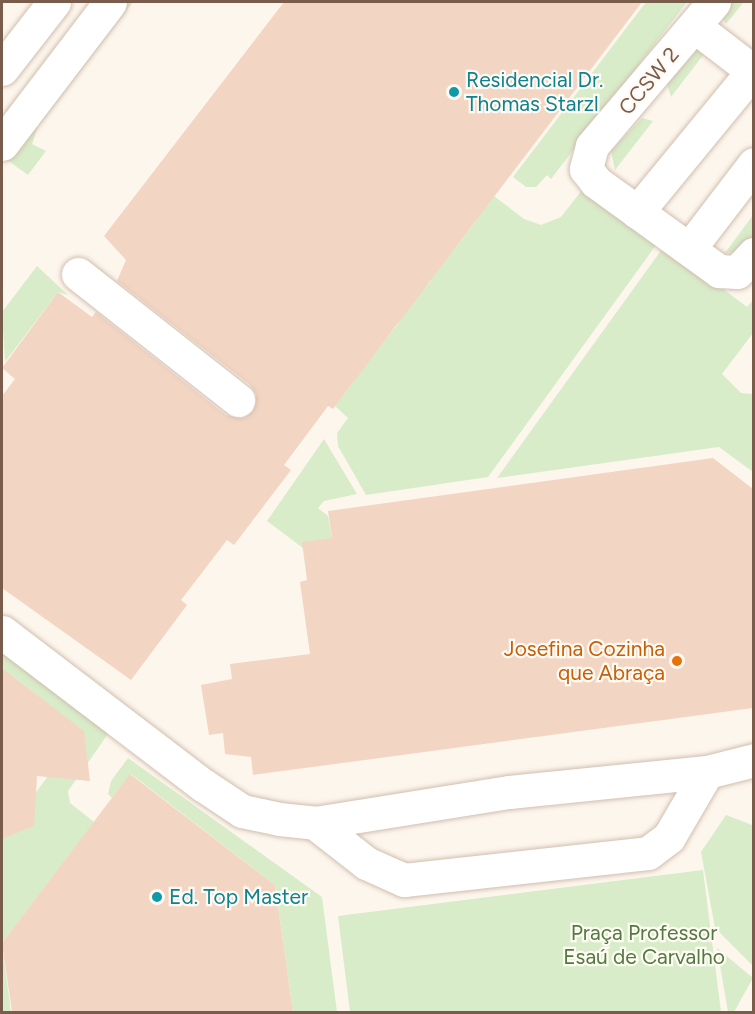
<!DOCTYPE html>
<meta charset="utf-8">
<style>
body{margin:0}
#map{position:relative;width:755px;height:1014px;overflow:hidden;background:#fdf6ec;font-family:Figtree,sans-serif}
div>[style]{position:absolute}
.green>*{inset:0;background:#d8ecc9}
.building>*{inset:0;background:#f3d5c3}
.roads{filter:drop-shadow(0 0 2px #d1beb0) drop-shadow(0 0 2px #d1beb0)}
.minor>*{height:33px;margin:-16.5px;padding:0 16.5px;transform-origin:16.5px;border-radius:16.5px;background:#fff}
.dots>*{width:16px;height:16px;translate:-50% -50%;box-sizing:border-box;border:3px solid #fffaf3;border-radius:50%}
span{translate:-50% -50%;white-space:nowrap;text-align:center;line-height:1.15;-webkit-text-stroke:4.5px #fffaf3;paint-order:stroke}
.culture-label{font-size:21px;color:#0d838f}
.left{translate:0 -50%;text-align:left}
.street-label{font-size:21px;color:#7a5c4d}
.food-label{font-size:21px;color:#c56008}
.right{translate:-100% -50%;text-align:right}
.park-label{font-size:21px;color:#537a41}
.frame{position:absolute;inset:0;border:3px solid #7a5c4d;pointer-events:none}
</style>
<div id="map">
<div class="green">
<i style="clip-path:polygon(126px 2px,133px 2px,38px 126px,32px 144px,46px 151px,28px 175px,6px 159px)"></i>
<i style="clip-path:polygon(646px 2px,687px 2px,551px 179px,547px 175px,536px 187px,526px 187px,513px 177px)"></i>
<i style="clip-path:polygon(725px 2px,744px 2px,726px 24px,720px 15px)"></i>
<i style="clip-path:polygon(697px 46px,707px 50px,671px 97px,666px 80px)"></i>
<i style="clip-path:polygon(642px 118px,653px 121px,615px 170px,611px 151px)"></i>
<i style="clip-path:polygon(586px 185px,659px 241px,488px 477px,366px 495px,338px 446px,337px 433px,348px 418px,335px 406px,355px 380px,342px 369px,365px 339px,378px 349px,399px 323px,394px 318px,431px 281px,418px 271px,453px 251px,476px 221px,486px 190px,524px 219px,541px 225px,561px 217px)"></i>
<i style="clip-path:polygon(753px 215px,753px 237px,743px 251px,725px 253px)"></i>
<i style="clip-path:polygon(665px 245px,747px 307px,753px 300px,753px 333px,722px 374px,741px 393px,753px 394px,753px 472px,719px 447px,497px 478px)"></i>
<i style="clip-path:polygon(37px 266px,68px 295px,58px 292px,5px 362px,2px 312px)"></i>
<i style="clip-path:polygon(324px 439px,357px 494px,324px 501px,318px 508px,328px 516px,332px 538px,303px 548px,267px 521px)"></i>
<i style="clip-path:polygon(2px 649px,110px 731px,68px 791px,70px 803px,94px 822px,2px 943px,11px 1012px,2px 1012px,2px 838px,48px 776px,41px 698px,2px 668px)"></i>
<i style="clip-path:polygon(128px 758px,322px 897px,337px 1012px,293px 1012px,275px 885px,131px 774px,112px 798px,108px 794px,111px 781px)"></i>
<i style="clip-path:polygon(726px 815px,752px 825px,753px 966px,715px 928px,701px 852px)"></i>
<i style="clip-path:polygon(703px 870px,721px 1012px,350px 1012px,338px 916px)"></i>
<i style="clip-path:polygon(717px 948px,753px 978px,734px 1012px,728px 1012px)"></i>
</div>
<div class="building">
<i style="clip-path:polygon(284px 2px,642px 2px,333px 409px,328px 406px,284px 465px,291px 470px,234px 545px,227px 540px,181px 600px,187px 605px,131px 680px,2px 588px,2px 396px,15px 379px,2px 368px,58px 292px,92px 317px,96px 312px,226px 415px,244px 418px,253px 411px,256px 394px,250px 385px,117px 281px,126px 260px,104px 236px)"></i>
<i style="clip-path:polygon(713px 458px,753px 489px,753px 708px,253px 775px,251px 757px,225px 754px,223px 733px,209px 735px,201px 685px,232px 679px,230px 664px,310px 654px,300px 582px,307px 580px,302px 542px,332px 538px,328px 511px)"></i>
<i style="clip-path:polygon(2px 668px,84px 731px,90px 781px,37px 776px,34px 826px,2px 839px)"></i>
<i style="clip-path:polygon(130px 774px,275px 885px,293px 1012px,12px 1012px,2px 943px)"></i>
</div>
<div class="roads">
<div class="minor">
<i style="left:714px;top:2px;width:189px;rotate:130.3deg"></i>
<i style="left:592px;top:146px;width:24px;rotate:105deg"></i>
<i style="left:586px;top:169px;width:16px;rotate:52deg"></i>
<i style="left:596px;top:182px;width:152px;rotate:35.9deg"></i>
<i style="left:719px;top:271px;width:18px;rotate:3deg"></i>
<i style="left:737px;top:272px;width:25px;rotate:-47deg"></i>
<i style="left:694px;top:26px;width:76px;rotate:37.5deg"></i>
<i style="left:2px;top:69px;width:85px;rotate:-52.2deg"></i>
<i style="left:2px;top:144px;width:178px;rotate:-52.7deg"></i>
<i style="left:637px;top:212px;width:183px;rotate:-50.6deg"></i>
<i style="left:689px;top:249px;width:107px;rotate:-52.6deg"></i>
<i style="left:78px;top:274px;width:204px;rotate:38.2deg"></i>
<i style="left:2px;top:632px;width:253px;rotate:37.3deg"></i>
<i style="left:203px;top:785px;width:47px;rotate:33.7deg"></i>
<i style="left:242px;top:811px;width:38px;rotate:12deg"></i>
<i style="left:279px;top:819px;width:36px;rotate:6deg"></i>
<i style="left:315px;top:823px;width:196px;rotate:-9.1deg"></i>
<i style="left:509px;top:792px;width:199px;rotate:-5.8deg"></i>
<i style="left:707px;top:772px;width:49px;rotate:-14.3deg"></i>
<i style="left:315px;top:823px;width:65px;rotate:38.1deg"></i>
<i style="left:366px;top:863px;width:42px;rotate:24.1deg"></i>
<i style="left:404px;top:880px;width:245px;rotate:-6.3deg"></i>
<i style="left:648px;top:853px;width:26px;rotate:-37deg"></i>
<i style="left:669px;top:837px;width:75px;rotate:-59.7deg"></i>
</div>
</div>
<div class="dots">
<i style="left:454px;top:92px;background:#0f9aa8"></i>
<i style="left:677px;top:661px;background:#e8710a"></i>
<i style="left:157px;top:897px;background:#0f9aa8"></i>
</div>
<div class="culture-label">
<span class="left" style="left:466px;top:92px">Residencial Dr.<br>Thomas Starzl</span>
<span class="left" style="left:169px;top:897px">Ed. Top Master</span>
</div>
<div class="street-label">
<span style="left:649px;top:81px;rotate:-50deg">CCSW 2</span>
</div>
<div class="food-label">
<span class="right" style="left:665px;top:661px">Josefina Cozinha<br>que Abraça</span>
</div>
<div class="park-label">
<span style="left:644px;top:945px">Praça Professor<br>Esaú de Carvalho</span>
</div>
<div class="frame"></div>
</div>
